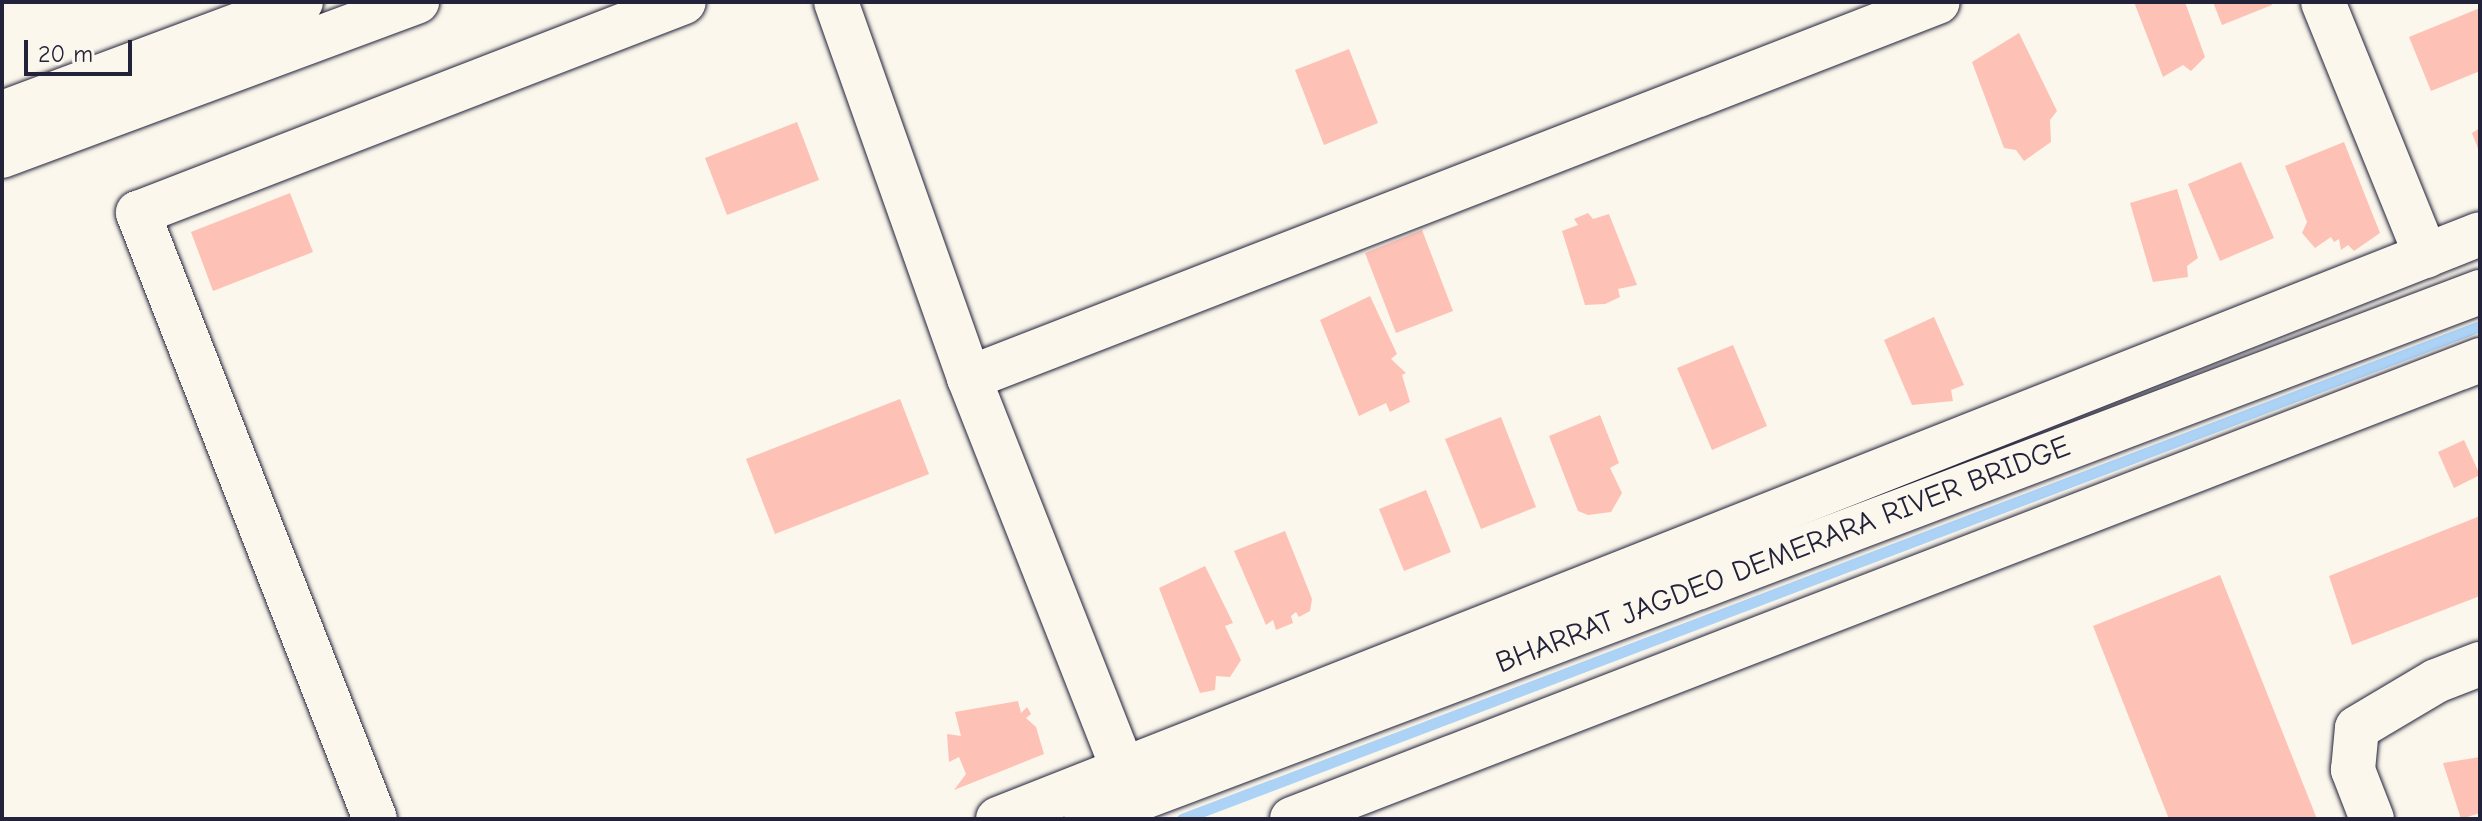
<!DOCTYPE html>
<style>
body{margin:0}
#map{position:relative;width:2482px;height:821px;overflow:hidden;background:#fbf7ec;font-family:"Comic Neue",sans-serif}
div>[style]{position:absolute}
.stream>*{height:11px;margin:-5.5px;padding:0 5.5px;transform-origin:5.5px;border-radius:5.5px;background:#acd3f6}
.building>*{inset:0;background:#fdc2b5}
.roads{filter:drop-shadow(0 0 2px #22223b) drop-shadow(0 0 2px #22223b)}
.minor>*{height:44px;margin:-22px;padding:0 22px;transform-origin:22px;border-radius:22px;background:#fbf7ec}
.tertiary>*{height:44px;margin:-22px;padding:0 22px;transform-origin:22px;border-radius:22px;background:#fbf7ec}
.primary>*{height:44px;margin:-22px;padding:0 22px;transform-origin:22px;border-radius:22px;background:#fbf7ec}
span{translate:-50% -50%;white-space:nowrap;text-align:center;line-height:1.15;-webkit-text-stroke:7px #fbf7ec;paint-order:stroke}
.street-label{font-size:30px;color:#22223b}
.frame{position:absolute;inset:0;border:4px solid #22223b;pointer-events:none}
.scale{position:absolute;left:24px;top:40px;width:108px;height:36px;box-sizing:border-box;border:4px solid #22223b;border-top:0;padding-left:10px;font-size:24px;line-height:28px;white-space:nowrap;color:#22223b;-webkit-text-stroke:6px #fbf7ec;paint-order:stroke}
</style>
<div id="map">
<div class="stream">
<i style="left:1182px;top:819px;width:1388px;rotate:-20.8deg"></i>
</div>
<div class="building">
<i style="clip-path:polygon(2134px 2px,2185px 2px,2205px 57px,2191px 71px,2183px 65px,2163px 77px)"></i>
<i style="clip-path:polygon(2213px 2px,2271px 2px,2272px 5px,2222px 25px)"></i>
<i style="clip-path:polygon(2480px 8px,2480px 71px,2431px 91px,2409px 37px)"></i>
<i style="clip-path:polygon(2019px 33px,2057px 111px,2050px 120px,2051px 142px,2024px 161px,2016px 150px,2004px 148px,1972px 62px)"></i>
<i style="clip-path:polygon(1349px 49px,1378px 123px,1324px 145px,1295px 70px)"></i>
<i style="clip-path:polygon(797px 122px,819px 180px,727px 215px,705px 158px)"></i>
<i style="clip-path:polygon(2480px 128px,2480px 154px,2472px 133px)"></i>
<i style="clip-path:polygon(2344px 142px,2380px 233px,2354px 251px,2348px 245px,2341px 250px,2339px 239px,2334px 242px,2331px 237px,2315px 248px,2302px 233px,2307px 222px,2285px 166px)"></i>
<i style="clip-path:polygon(2241px 162px,2274px 238px,2220px 261px,2188px 184px)"></i>
<i style="clip-path:polygon(2177px 189px,2198px 258px,2187px 266px,2188px 277px,2153px 282px,2130px 203px)"></i>
<i style="clip-path:polygon(290px 193px,313px 252px,213px 291px,191px 232px)"></i>
<i style="clip-path:polygon(1588px 213px,1593px 219px,1609px 214px,1637px 285px,1618px 289px,1620px 297px,1605px 304px,1585px 305px,1562px 231px,1578px 225px,1574px 219px)"></i>
<i style="clip-path:polygon(1422px 230px,1453px 311px,1396px 333px,1365px 253px)"></i>
<i style="clip-path:polygon(1370px 296px,1397px 354px,1391px 359px,1406px 373px,1402px 375px,1410px 402px,1390px 412px,1386px 403px,1359px 416px,1320px 320px)"></i>
<i style="clip-path:polygon(1934px 317px,1964px 385px,1951px 390px,1953px 401px,1912px 405px,1884px 340px)"></i>
<i style="clip-path:polygon(1733px 345px,1767px 426px,1712px 450px,1677px 368px)"></i>
<i style="clip-path:polygon(900px 399px,929px 474px,775px 534px,746px 459px)"></i>
<i style="clip-path:polygon(1600px 415px,1619px 463px,1610px 468px,1622px 493px,1611px 512px,1588px 515px,1578px 511px,1549px 436px)"></i>
<i style="clip-path:polygon(1501px 417px,1536px 507px,1481px 529px,1445px 439px)"></i>
<i style="clip-path:polygon(2464px 440px,2480px 475px,2454px 488px,2438px 452px)"></i>
<i style="clip-path:polygon(1426px 490px,1451px 552px,1404px 571px,1379px 509px)"></i>
<i style="clip-path:polygon(2480px 516px,2480px 596px,2352px 645px,2329px 576px)"></i>
<i style="clip-path:polygon(1285px 531px,1312px 599px,1310px 611px,1299px 617px,1296px 612px,1291px 616px,1293px 623px,1276px 630px,1273px 620px,1266px 625px,1234px 551px)"></i>
<i style="clip-path:polygon(1205px 566px,1233px 623px,1225px 626px,1241px 660px,1230px 677px,1216px 676px,1215px 690px,1200px 693px,1159px 588px)"></i>
<i style="clip-path:polygon(2220px 575px,2317px 819px,2169px 819px,2093px 626px)"></i>
<i style="clip-path:polygon(1018px 701px,1021px 713px,1027px 707px,1031px 714px,1026px 718px,1036px 727px,1044px 754px,954px 790px,966px 774px,959px 757px,949px 762px,947px 734px,961px 736px,955px 712px)"></i>
<i style="clip-path:polygon(2480px 757px,2480px 813px,2461px 819px,2443px 763px)"></i>
</div>
<div class="roads">
<div class="minor">
<i style="left:836px;top:2px;width:399px;rotate:70.5deg"></i>
<i style="left:969px;top:378px;width:450px;rotate:68.5deg"></i>
<i style="left:2323px;top:2px;width:274px;rotate:67.9deg"></i>
<i style="left:969px;top:378px;width:1039px;rotate:-21.21deg"></i>
<i style="left:375px;top:819px;width:651px;rotate:-111.36deg"></i>
<i style="left:138px;top:213px;width:585px;rotate:-21.13deg"></i>
<i style="left:998px;top:819px;width:1593px;rotate:-21.54deg"></i>
<i style="left:2372px;top:819px;width:53px;rotate:-111.2deg"></i>
<i style="left:2353px;top:770px;width:42px;rotate:-84.6deg"></i>
<i style="left:2357px;top:728px;width:92px;rotate:-30.7deg"></i>
<i style="left:2436px;top:681px;width:47px;rotate:-21.1deg"></i>
</div>
<div class="tertiary">
<i style="left:2px;top:113px;width:319px;rotate:-20.4deg"></i>
<i style="left:2px;top:156px;width:443px;rotate:-20.4deg"></i>
</div>
<div class="primary">
<i style="left:1086px;top:819px;width:1490px;rotate:-20.71deg"></i>
<i style="left:1292px;top:819px;width:1274px;rotate:-21.12deg"></i>
</div>
</div>
<div class="street-label">
<span style="left:1783px;top:555px;rotate:-21deg">BHARRAT JAGDEO DEMERARA RIVER BRIDGE</span>
</div>
<div class="frame"></div>
<div class="scale">20 m</div>
</div>
